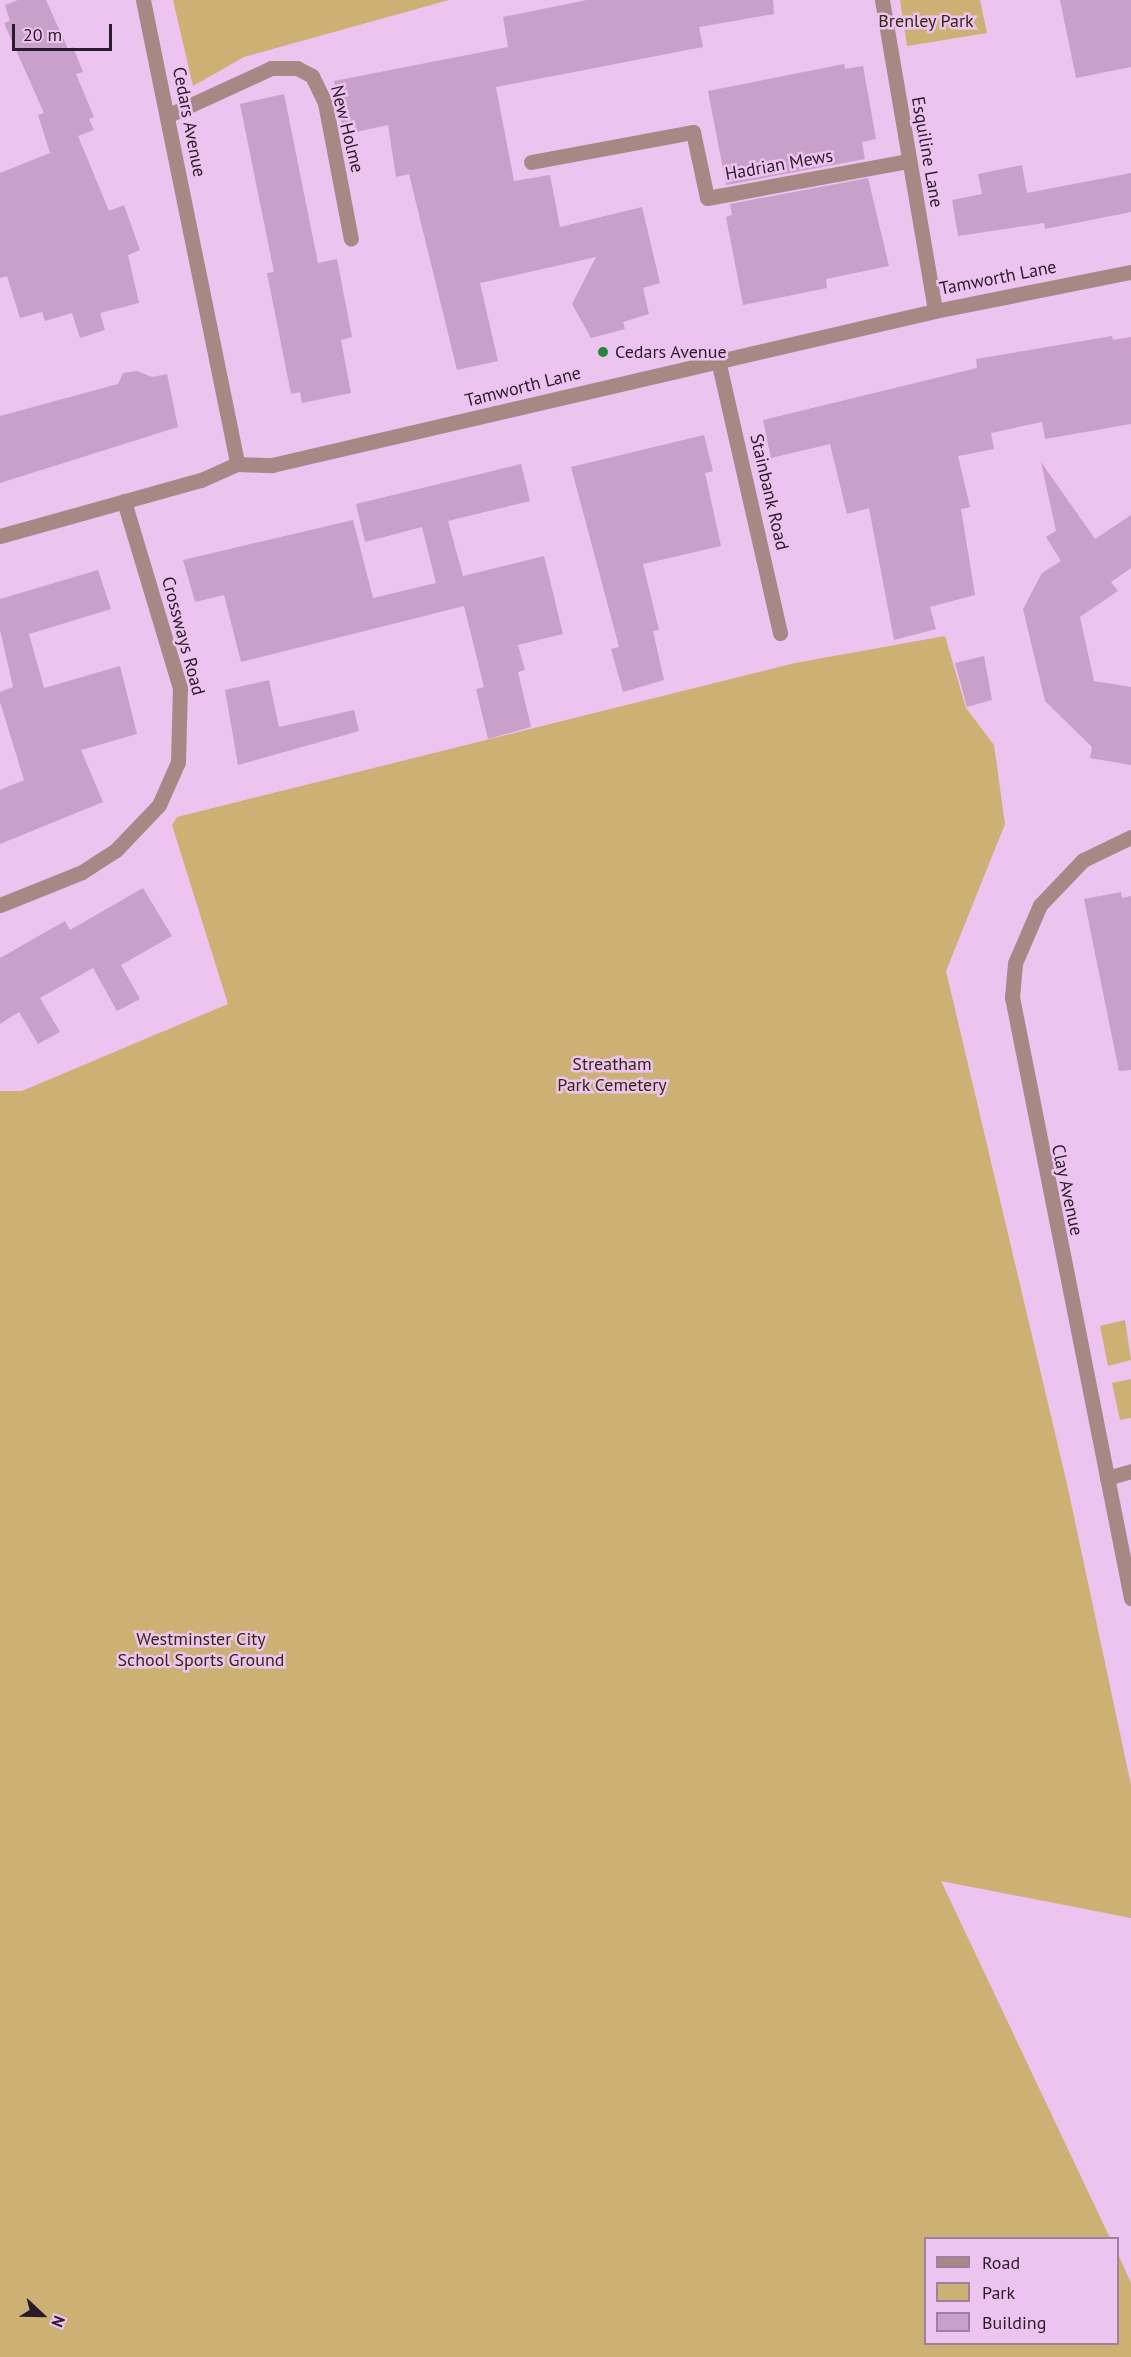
<!DOCTYPE html>
<style>
body{margin:0}
#map{position:relative;width:1131px;height:2357px;overflow:hidden;background:#edc3ef;font-family:"PT Sans",sans-serif}
div>[style]{position:absolute}
.green>*{inset:0;background:#cdb074}
.building>*{inset:0;background:#c9a0ca}
.minor>*{height:15px;margin:-7.5px;padding:0 7.5px;transform-origin:7.5px;border-radius:7.5px;background:#a78885}
.tertiary>*{height:15px;margin:-7.5px;padding:0 7.5px;transform-origin:7.5px;border-radius:7.5px;background:#a78885}
.dots>*{width:16px;height:16px;translate:-50% -50%;box-sizing:border-box;border:3px solid #edc3ef;border-radius:50%}
span{translate:-50% -50%;white-space:nowrap;text-align:center;line-height:1.15;-webkit-text-stroke:5px #edc3ef;paint-order:stroke}
.park-label{font-size:18px;color:#35290d}
.street-label{font-size:18px;color:#2a1b2b}
.poi-label{font-size:18px;color:#2a1b2b}
.left{translate:0 -50%;text-align:left}
.legend{position:absolute;left:924px;top:2237px;width:195px;height:108px;box-sizing:border-box;background:#edc3ef;border:2px solid #9f80a1;margin:0;padding:8px 10px;list-style:none;font-size:18px;color:#2a1b2b}
.legend li{display:flex;align-items:center;gap:12px;height:30px}
.legend b{width:30px;border:2px solid #9f80a1}
.north{position:absolute;left:12px;top:2285px;width:60px;height:60px;-webkit-text-stroke:4px #edc3ef;paint-order:stroke;rotate:112deg;font-size:16px;font-weight:700;line-height:24px;text-align:center;color:#2a1b2b}
.north::after{content:'';display:block;margin:auto;width:21px;height:27px;background:#2a1b2b;clip-path:polygon(50% 0,100% 100%,50% 72%,0 100%)}
.scale{position:absolute;left:12px;top:24px;width:100px;height:27px;box-sizing:border-box;border:3px solid #2a1b2b;border-top:0;padding-left:8px;font-size:18px;line-height:21px;white-space:nowrap;color:#2a1b2b;-webkit-text-stroke:4px #edc3ef;paint-order:stroke}
</style>
<div id="map">
<div class="green">
<i style="clip-path:polygon(173px 0,449px 0,244px 57px,193px 86px)"></i>
<i style="clip-path:polygon(900px 0,980px 0,987px 33px,907px 46px)"></i>
<i style="clip-path:polygon(945px 636px,966px 708px,994px 745px,1005px 824px,946px 971px,1067px 1484px,1131px 1785px,1131px 1918px,941px 1881px,1110px 2238px,926px 2238px,926px 2344px,1118px 2344px,1118px 2254px,1131px 2283px,1131px 2357px,0 2357px,0 1091px,22px 1091px,228px 1004px,172px 825px,177px 817px,795px 663px)"></i>
<i style="clip-path:polygon(1125px 1320px,1131px 1360px,1108px 1366px,1100px 1326px)"></i>
<i style="clip-path:polygon(1131px 1379px,1131px 1418px,1120px 1420px,1112px 1383px)"></i>
</div>
<div class="building">
<i style="clip-path:polygon(18px 0,46px 0,68px 49px,73px 47px,83px 72px,76px 74px,94px 117px,89px 119px,94px 130px,78px 136px,109px 211px,124px 205px,140px 250px,128px 255px,139px 303px,100px 313px,105px 330px,80px 338px,72px 313px,45px 321px,42px 312px,20px 318px,7px 276px,0 278px,0 173px,50px 153px,38px 115px,44px 113px,4px 23px,10px 21px,5px 5px)"></i>
<i style="clip-path:polygon(587px 0,773px 0,774px 14px,699px 27px,703px 47px,496px 87px,514px 181px,550px 175px,560px 227px,642px 207px,660px 283px,643px 288px,649px 314px,623px 322px,625px 329px,591px 338px,572px 304px,596px 257px,480px 283px,498px 361px,457px 370px,409px 174px,396px 177px,388px 125px,356px 132px,353px 123px,342px 126px,334px 81px,508px 47px,503px 17px)"></i>
<i style="clip-path:polygon(1060px 0,1131px 0,1131px 67px,1076px 78px)"></i>
<i style="clip-path:polygon(844px 64px,845px 69px,863px 66px,876px 139px,862px 142px,865px 159px,726px 185px,708px 91px)"></i>
<i style="clip-path:polygon(284px 94px,318px 263px,337px 259px,352px 337px,341px 340px,351px 393px,302px 403px,300px 392px,291px 394px,267px 273px,274px 272px,240px 104px)"></i>
<i style="clip-path:polygon(1022px 165px,1027px 193px,1131px 173px,1131px 212px,1045px 229px,1044px 223px,958px 236px,952px 200px,982px 194px,978px 174px)"></i>
<i style="clip-path:polygon(868px 178px,889px 266px,826px 279px,827px 288px,743px 305px,726px 217px,732px 215px,730px 204px)"></i>
<i style="clip-path:polygon(1112px 336px,1113px 340px,1131px 337px,1131px 424px,1045px 439px,1042px 422px,991px 433px,994px 449px,958px 456px,970px 507px,961px 509px,975px 595px,930px 607px,936px 629px,894px 640px,869px 508px,847px 514px,830px 444px,771px 458px,763px 420px,977px 368px,976px 359px)"></i>
<i style="clip-path:polygon(137px 371px,152px 377px,167px 374px,178px 427px,0 483px,0 416px,118px 384px,123px 373px)"></i>
<i style="clip-path:polygon(704px 435px,713px 471px,705px 473px,721px 546px,643px 564px,659px 630px,653px 631px,664px 680px,623px 692px,611px 649px,619px 647px,571px 467px)"></i>
<i style="clip-path:polygon(1041px 462px,1095px 539px,1131px 515px,1131px 568px,1111px 582px,1118px 591px,1080px 617px,1094px 681px,1131px 687px,1131px 765px,1090px 758px,1092px 747px,1045px 701px,1023px 609px,1042px 573px,1061px 561px,1046px 537px,1056px 531px)"></i>
<i style="clip-path:polygon(521px 464px,530px 501px,448px 521px,463px 576px,544px 556px,563px 634px,518px 645px,525px 670px,518px 672px,531px 727px,488px 739px,476px 689px,484px 687px,464px 606px,241px 662px,224px 595px,195px 602px,183px 560px,353px 520px,373px 598px,436px 583px,422px 527px,365px 542px,356px 504px)"></i>
<i style="clip-path:polygon(98px 570px,111px 609px,29px 634px,44px 688px,120px 666px,137px 734px,81px 750px,103px 802px,0 844px,0 790px,24px 780px,0 702px,0 692px,13px 687px,0 630px,0 599px)"></i>
<i style="clip-path:polygon(984px 656px,992px 700px,967px 707px,955px 663px)"></i>
<i style="clip-path:polygon(269px 680px,279px 727px,354px 710px,359px 731px,238px 765px,225px 690px)"></i>
<i style="clip-path:polygon(143px 888px,172px 936px,121px 965px,140px 999px,117px 1011px,93px 968px,40px 998px,60px 1032px,38px 1044px,19px 1012px,0 1024px,0 958px,65px 921px,70px 930px)"></i>
<i style="clip-path:polygon(1121px 892px,1122px 898px,1131px 896px,1131px 1070px,1119px 1071px,1084px 899px)"></i>
</div>
<div class="minor">
<i style="left:882px;top:0;width:315px;rotate:80.3deg"></i>
<i style="left:169px;top:115px;width:112px;rotate:-24.7deg"></i>
<i style="left:271px;top:68px;width:26px"></i>
<i style="left:297px;top:68px;width:17px;rotate:28deg"></i>
<i style="left:312px;top:76px;width:30px;rotate:64deg"></i>
<i style="left:325px;top:103px;width:138px;rotate:79.2deg"></i>
<i style="left:531px;top:162px;width:165px;rotate:-10.5deg"></i>
<i style="left:693px;top:132px;width:67px;rotate:78deg"></i>
<i style="left:707px;top:198px;width:205px;rotate:-10.4deg"></i>
<i style="left:718px;top:360px;width:280px;rotate:77.2deg"></i>
<i style="left:1131px;top:837px;width:53px;rotate:154.4deg"></i>
<i style="left:1083px;top:860px;width:62px;rotate:133.7deg"></i>
<i style="left:1040px;top:905px;width:63px;rotate:113.3deg"></i>
<i style="left:1015px;top:963px;width:34px;rotate:95deg"></i>
<i style="left:1012px;top:997px;width:613px;rotate:78.8deg"></i>
<i style="left:0;top:905px;width:88px;rotate:-21.9deg"></i>
<i style="left:82px;top:872px;width:40px;rotate:-32.9deg"></i>
<i style="left:116px;top:850px;width:62px;rotate:-46.3deg"></i>
<i style="left:159px;top:805px;width:47px;rotate:-66.2deg"></i>
<i style="left:178px;top:762px;width:74px;rotate:-88.5deg"></i>
<i style="left:180px;top:688px;width:195px;rotate:-106.7deg"></i>
<i style="left:1107px;top:1478px;width:25px;rotate:-16deg"></i>
</div>
<div class="tertiary">
<i style="left:143px;top:0;width:473px;rotate:78.5deg"></i>
<i style="left:0;top:536px;width:209px;rotate:-15.6deg"></i>
<i style="left:201px;top:480px;width:39px;rotate:-24deg"></i>
<i style="left:237px;top:464px;width:35px;rotate:2deg"></i>
<i style="left:272px;top:465px;width:681px;rotate:-13.08deg"></i>
<i style="left:935px;top:311px;width:200px;rotate:-11.3deg"></i>
</div>
<div class="dots">
<i style="left:603px;top:352px;background:#298434"></i>
</div>
<div class="park-label">
<span style="left:926px;top:21px">Brenley Park</span>
<span style="left:612px;top:1075px">Streatham<br>Park Cemetery</span>
<span style="left:201px;top:1650px">Westminster City<br>School Sports Ground</span>
</div>
<div class="street-label">
<span style="left:189px;top:122px;rotate:79deg">Cedars Avenue</span>
<span style="left:347px;top:129px;rotate:76deg">New Holme</span>
<span style="left:927px;top:152px;rotate:80deg">Esquiline Lane</span>
<span style="left:779px;top:165px;rotate:-10deg">Hadrian Mews</span>
<span style="left:998px;top:278px;rotate:-11deg">Tamworth Lane</span>
<span style="left:523px;top:387px;rotate:-14deg">Tamworth Lane</span>
<span style="left:769px;top:492px;rotate:77deg">Stainbank Road</span>
<span style="left:183px;top:636px;rotate:75deg">Crossways Road</span>
<span style="left:1067px;top:1190px;rotate:78deg">Clay Avenue</span>
</div>
<div class="poi-label">
<span class="left" style="left:615px;top:352px">Cedars Avenue</span>
</div>
<ul class="legend">
<li><b style="height:8px;background:#a78885"></b>Road</li>
<li><b style="height:16px;background:#cdb074"></b>Park</li>
<li><b style="height:16px;background:#c9a0ca"></b>Building</li>
</ul>
<div class="north">N</div>
<div class="scale">20 m</div>
</div>
